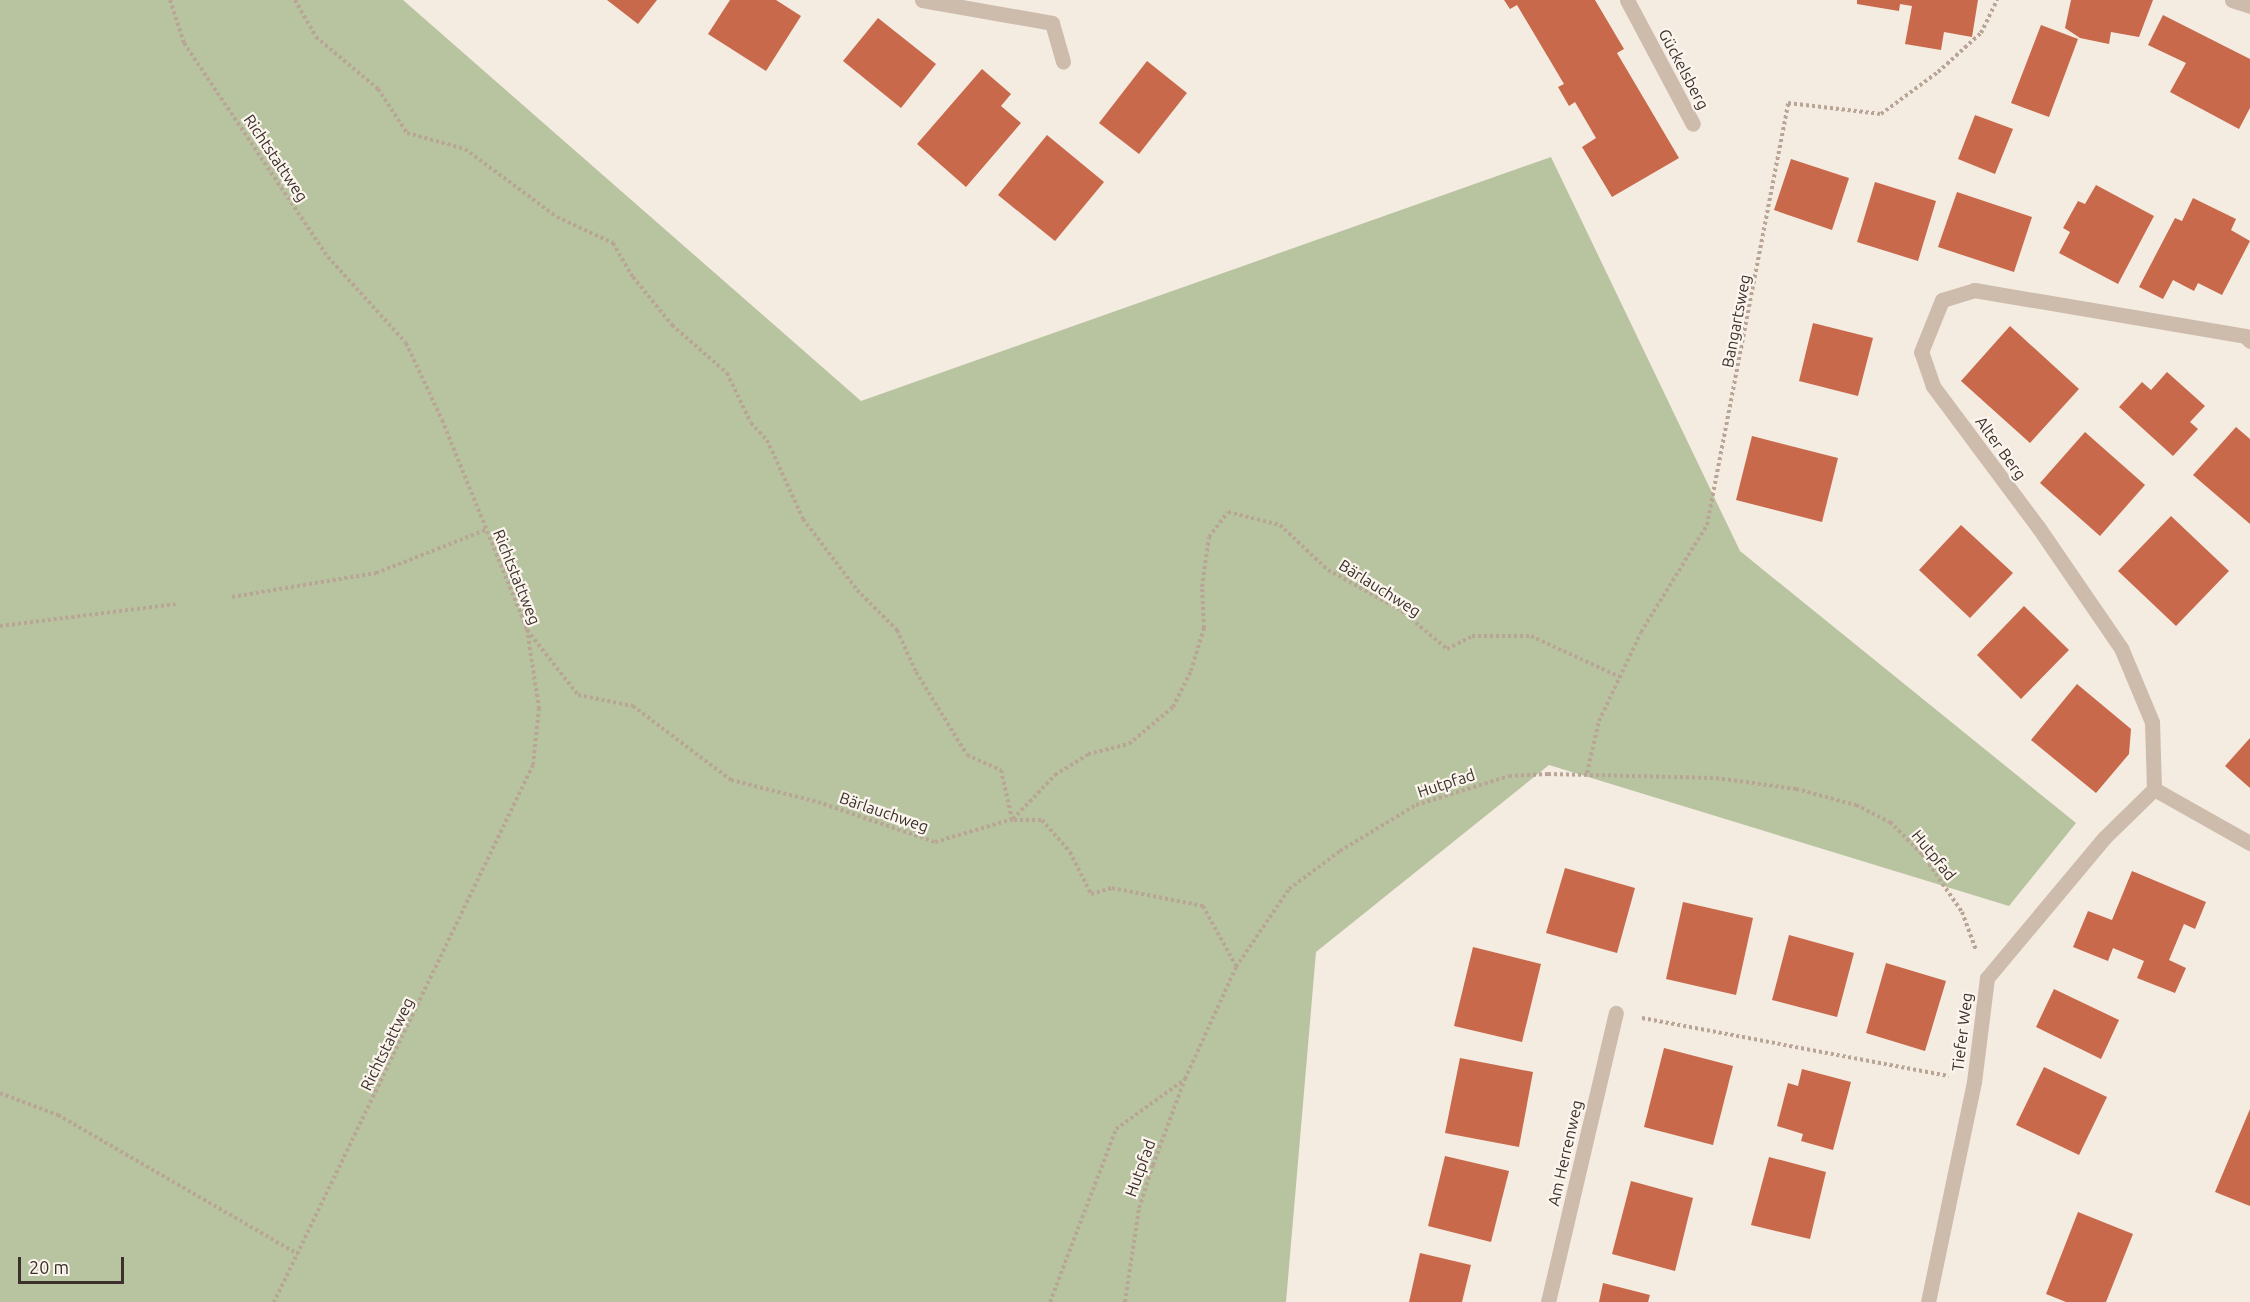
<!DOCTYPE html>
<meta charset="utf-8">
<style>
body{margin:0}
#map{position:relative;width:2250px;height:1302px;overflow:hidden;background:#f4ebe1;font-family:Ubuntu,sans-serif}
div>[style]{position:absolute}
.green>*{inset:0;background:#b8c4a0}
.building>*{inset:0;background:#c8694b}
.path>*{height:4px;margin-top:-2px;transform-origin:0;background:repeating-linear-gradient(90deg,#b9a596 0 3px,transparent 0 6px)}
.street>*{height:15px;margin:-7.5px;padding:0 7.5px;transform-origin:7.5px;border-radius:7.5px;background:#cdbbac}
span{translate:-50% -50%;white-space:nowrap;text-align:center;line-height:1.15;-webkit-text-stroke:4.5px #fbf5ee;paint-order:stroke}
.street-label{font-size:16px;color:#3b302b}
.scale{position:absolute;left:18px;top:1257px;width:106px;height:27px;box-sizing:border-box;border:3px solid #3b302b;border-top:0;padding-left:8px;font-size:18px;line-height:21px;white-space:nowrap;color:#3b302b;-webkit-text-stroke:4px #fbf5ee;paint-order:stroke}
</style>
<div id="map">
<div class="green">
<i style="clip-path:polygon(0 0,403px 0,861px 401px,1551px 157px,1740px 551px,2076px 823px,2009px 906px,1549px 765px,1316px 952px,1286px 1302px,0 1302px)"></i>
</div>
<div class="building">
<i style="clip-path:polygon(607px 0,657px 0,638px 24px)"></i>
<i style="clip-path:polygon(730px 0,776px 0,801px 16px,766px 71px,708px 34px)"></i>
<i style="clip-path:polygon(1504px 0,1595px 0,1624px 49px,1617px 53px,1679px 158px,1612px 197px,1582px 147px,1596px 138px,1575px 102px,1569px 106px,1558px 87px,1564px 84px,1517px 5px,1510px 9px)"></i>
<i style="clip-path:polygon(1857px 0,1978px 0,1972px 37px,1944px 32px,1941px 50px,1905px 44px,1912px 6px,1900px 4px,1899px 11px,1857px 4px)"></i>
<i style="clip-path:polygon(2071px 0,2153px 0,2139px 37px,2111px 32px,2109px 44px,2080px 38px,2065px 28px)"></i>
<i style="clip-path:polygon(2163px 15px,2250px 59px,2250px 108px,2239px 129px,2170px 92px,2186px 63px,2148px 45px)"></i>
<i style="clip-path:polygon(878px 18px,936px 64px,901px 108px,843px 61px)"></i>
<i style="clip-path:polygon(2041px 25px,2078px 39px,2049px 117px,2011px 103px)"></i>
<i style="clip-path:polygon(1147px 61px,1187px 93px,1139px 154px,1099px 123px)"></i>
<i style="clip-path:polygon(982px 69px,1011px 94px,1001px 106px,1021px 123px,966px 187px,917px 144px)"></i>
<i style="clip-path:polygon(1975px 115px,2013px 129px,1995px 174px,1958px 159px)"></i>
<i style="clip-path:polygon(1047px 135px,1104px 182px,1055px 241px,998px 195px)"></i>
<i style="clip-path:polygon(1791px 159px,1849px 178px,1832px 230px,1774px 210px)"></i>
<i style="clip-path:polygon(1875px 182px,1936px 201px,1918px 261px,1857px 242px)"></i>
<i style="clip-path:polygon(2096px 185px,2154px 216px,2118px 284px,2059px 253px,2070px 232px,2063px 228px,2078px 201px,2085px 204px)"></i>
<i style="clip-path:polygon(1957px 192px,2032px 217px,2014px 272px,1938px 247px)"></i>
<i style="clip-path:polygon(2193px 198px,2236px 219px,2231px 230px,2250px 241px,2222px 295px,2198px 283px,2194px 291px,2173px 280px,2163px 299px,2139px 287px,2175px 218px,2182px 221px)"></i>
<i style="clip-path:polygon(1813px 323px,1873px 338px,1858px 396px,1799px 381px)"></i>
<i style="clip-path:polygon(2010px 326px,2079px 389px,2030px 443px,1961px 381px)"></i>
<i style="clip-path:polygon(2167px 372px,2205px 406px,2190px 422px,2198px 429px,2173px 456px,2119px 407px,2142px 382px,2151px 390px)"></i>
<i style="clip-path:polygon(2236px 427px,2250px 439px,2250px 524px,2193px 475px)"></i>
<i style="clip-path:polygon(2085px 432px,2145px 485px,2100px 536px,2040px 483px)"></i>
<i style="clip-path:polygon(1752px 436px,1838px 458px,1822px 522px,1736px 500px)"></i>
<i style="clip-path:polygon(2171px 516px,2229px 571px,2176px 626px,2118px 571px)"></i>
<i style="clip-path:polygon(1961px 525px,2013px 573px,1970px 618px,1919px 570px)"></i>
<i style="clip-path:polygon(2024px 606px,2069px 650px,2021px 699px,1977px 655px)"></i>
<i style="clip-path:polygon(2077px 684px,2131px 729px,2129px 754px,2096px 793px,2031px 740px)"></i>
<i style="clip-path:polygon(2250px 738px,2250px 788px,2225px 766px)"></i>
<i style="clip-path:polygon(1565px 868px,1635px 888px,1617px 953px,1546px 933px)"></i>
<i style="clip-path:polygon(2132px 871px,2206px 902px,2195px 929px,2184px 924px,2169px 960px,2186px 968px,2175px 993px,2137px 978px,2144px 961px,2113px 948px,2108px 961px,2073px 947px,2088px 911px,2112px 920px)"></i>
<i style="clip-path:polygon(1683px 902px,1753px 918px,1736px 995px,1666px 979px)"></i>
<i style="clip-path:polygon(1789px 935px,1854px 953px,1837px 1017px,1772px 1000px)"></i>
<i style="clip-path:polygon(1473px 947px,1541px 964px,1522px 1042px,1454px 1026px)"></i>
<i style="clip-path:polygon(1886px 963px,1946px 981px,1925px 1051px,1866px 1033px)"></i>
<i style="clip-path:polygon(2054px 989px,2119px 1020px,2101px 1059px,2036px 1027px)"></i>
<i style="clip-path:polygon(1664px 1048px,1733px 1066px,1713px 1145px,1644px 1127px)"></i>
<i style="clip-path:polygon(1460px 1058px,1533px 1072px,1519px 1147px,1445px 1133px)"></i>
<i style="clip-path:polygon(2044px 1067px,2107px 1097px,2079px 1155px,2016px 1125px)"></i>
<i style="clip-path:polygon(1802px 1069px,1851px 1082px,1833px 1150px,1801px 1141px,1803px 1134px,1777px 1126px,1788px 1083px,1798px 1086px)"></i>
<i style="clip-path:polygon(2250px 1109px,2250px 1206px,2215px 1192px)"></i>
<i style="clip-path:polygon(1445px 1156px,1509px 1171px,1491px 1242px,1428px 1226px)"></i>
<i style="clip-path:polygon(1769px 1157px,1826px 1172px,1810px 1239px,1751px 1225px)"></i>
<i style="clip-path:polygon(1631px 1181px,1693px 1198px,1675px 1271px,1612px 1254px)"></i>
<i style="clip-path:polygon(2078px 1212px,2133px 1234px,2106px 1302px,2066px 1302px,2046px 1294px)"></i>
<i style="clip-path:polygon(1420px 1253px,1471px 1265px,1462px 1302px,1409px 1302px)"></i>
<i style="clip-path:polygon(1603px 1283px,1650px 1295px,1648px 1302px,1599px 1302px)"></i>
</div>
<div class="path">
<i style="left:170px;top:0;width:45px;rotate:72deg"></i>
<i style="left:184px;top:43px;width:258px;rotate:56.1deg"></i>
<i style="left:328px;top:257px;width:116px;rotate:47.8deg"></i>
<i style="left:406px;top:343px;width:85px;rotate:64.9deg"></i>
<i style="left:442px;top:420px;width:226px;rotate:67.9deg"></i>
<i style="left:527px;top:629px;width:80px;rotate:81.4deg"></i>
<i style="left:539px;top:708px;width:57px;rotate:96deg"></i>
<i style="left:533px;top:765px;width:596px;rotate:115.75deg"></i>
<i style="left:295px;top:0;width:43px;rotate:60.4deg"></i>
<i style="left:316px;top:37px;width:81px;rotate:40deg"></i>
<i style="left:378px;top:89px;width:53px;rotate:56.6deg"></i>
<i style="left:407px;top:133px;width:60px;rotate:15.4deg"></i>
<i style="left:465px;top:149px;width:114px;rotate:36.5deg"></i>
<i style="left:557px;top:217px;width:62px;rotate:24.9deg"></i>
<i style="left:613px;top:243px;width:39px;rotate:60deg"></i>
<i style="left:633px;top:277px;width:62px;rotate:50.9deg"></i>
<i style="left:672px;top:325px;width:73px;rotate:41.1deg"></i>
<i style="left:727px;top:373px;width:55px;rotate:64.4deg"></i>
<i style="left:751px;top:423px;width:23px;rotate:47deg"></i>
<i style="left:767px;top:440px;width:87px;rotate:65.5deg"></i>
<i style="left:803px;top:519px;width:89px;rotate:52.7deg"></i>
<i style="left:857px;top:590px;width:57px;rotate:45deg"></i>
<i style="left:897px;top:630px;width:46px;rotate:65.7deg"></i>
<i style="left:916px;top:672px;width:97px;rotate:58.4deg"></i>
<i style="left:967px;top:755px;width:37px;rotate:24deg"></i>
<i style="left:1001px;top:770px;width:50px;rotate:77.3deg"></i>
<i style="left:232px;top:597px;width:146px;rotate:-9.5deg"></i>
<i style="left:376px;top:573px;width:118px;rotate:-21.4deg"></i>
<i style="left:0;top:626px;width:177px;rotate:-7.1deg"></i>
<i style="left:527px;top:630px;width:83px;rotate:51.9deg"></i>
<i style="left:578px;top:695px;width:56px;rotate:11.3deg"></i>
<i style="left:633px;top:706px;width:123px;rotate:37.1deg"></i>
<i style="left:731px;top:780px;width:90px;rotate:14.2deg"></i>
<i style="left:818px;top:802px;width:124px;rotate:18.9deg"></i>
<i style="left:935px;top:842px;width:81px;rotate:-16.4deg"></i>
<i style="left:1013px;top:819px;width:61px;rotate:-46.3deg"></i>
<i style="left:1055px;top:775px;width:39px;rotate:-32deg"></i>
<i style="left:1088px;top:754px;width:42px;rotate:-13.7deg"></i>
<i style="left:1129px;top:744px;width:57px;rotate:-40.1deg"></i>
<i style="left:1173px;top:707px;width:40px;rotate:-63.4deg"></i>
<i style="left:1191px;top:671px;width:45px;rotate:-73.2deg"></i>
<i style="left:1204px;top:628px;width:41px;rotate:-92.8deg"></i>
<i style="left:1202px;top:587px;width:50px;rotate:-82deg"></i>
<i style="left:1209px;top:537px;width:31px;rotate:-53deg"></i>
<i style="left:1228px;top:512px;width:54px;rotate:14deg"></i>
<i style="left:1280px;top:525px;width:66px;rotate:43.2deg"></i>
<i style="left:1328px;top:570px;width:85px;rotate:29deg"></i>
<i style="left:1402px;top:611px;width:59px;rotate:40.2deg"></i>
<i style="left:1447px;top:649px;width:28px;rotate:-27deg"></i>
<i style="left:1472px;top:636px;width:59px"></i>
<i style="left:1531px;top:636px;width:98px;rotate:24.7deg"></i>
<i style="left:1587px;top:773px;width:53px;rotate:-77deg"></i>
<i style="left:1599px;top:721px;width:98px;rotate:-64.7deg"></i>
<i style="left:1641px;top:632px;width:126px;rotate:-58.3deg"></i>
<i style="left:1707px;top:525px;width:430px;rotate:-79.1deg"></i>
<i style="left:1788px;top:103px;width:94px;rotate:6.7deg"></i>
<i style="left:1881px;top:114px;width:71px;rotate:-36.4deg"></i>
<i style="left:1938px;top:72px;width:58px;rotate:-42.2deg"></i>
<i style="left:1981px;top:33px;width:37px;rotate:-64deg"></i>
<i style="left:1014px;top:820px;width:28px"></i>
<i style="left:1042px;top:820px;width:43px;rotate:48.8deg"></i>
<i style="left:1070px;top:852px;width:47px;rotate:63.4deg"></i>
<i style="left:1091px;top:894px;width:22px;rotate:-16deg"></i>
<i style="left:1112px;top:888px;width:93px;rotate:11.2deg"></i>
<i style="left:1203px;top:906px;width:68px;rotate:61.2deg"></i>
<i style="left:1642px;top:1018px;width:312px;rotate:10.7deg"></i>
<i style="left:0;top:1093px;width:62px;rotate:20.8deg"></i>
<i style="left:58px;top:1115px;width:277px;rotate:30.1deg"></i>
<i style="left:1050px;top:1302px;width:185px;rotate:-69.1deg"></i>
<i style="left:1116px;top:1129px;width:84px;rotate:-35.8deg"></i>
<i style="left:1125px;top:1302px;width:95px;rotate:-81.5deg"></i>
<i style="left:1139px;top:1208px;width:45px;rotate:-72deg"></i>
<i style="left:1153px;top:1165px;width:92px;rotate:-69.6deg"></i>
<i style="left:1185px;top:1079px;width:123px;rotate:-65.5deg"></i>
<i style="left:1236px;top:967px;width:94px;rotate:-55.8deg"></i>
<i style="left:1289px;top:889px;width:64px;rotate:-36.7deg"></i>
<i style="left:1340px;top:851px;width:89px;rotate:-31.2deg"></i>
<i style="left:1416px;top:805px;width:97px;rotate:-17.3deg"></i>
<i style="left:1509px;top:776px;width:39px;rotate:-3deg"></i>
<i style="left:1548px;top:774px;width:168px;rotate:1.4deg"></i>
<i style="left:1716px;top:778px;width:81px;rotate:7.8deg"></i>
<i style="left:1796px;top:789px;width:62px;rotate:14.9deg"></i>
<i style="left:1856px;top:805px;width:38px;rotate:27deg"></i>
<i style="left:1890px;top:822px;width:45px;rotate:45deg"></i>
<i style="left:1922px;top:854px;width:70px;rotate:55.4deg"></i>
<i style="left:1962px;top:912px;width:40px;rotate:69.8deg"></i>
</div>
<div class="street">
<i style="left:922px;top:0;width:132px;rotate:10deg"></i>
<i style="left:1052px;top:23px;width:40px;rotate:74deg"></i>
<i style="left:1627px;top:0;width:140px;rotate:62deg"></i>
<i style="left:2232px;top:0;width:19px;rotate:18deg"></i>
<i style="left:2154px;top:789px;width:67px;rotate:-91.7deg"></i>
<i style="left:2152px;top:722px;width:80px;rotate:-112.7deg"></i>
<i style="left:2121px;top:648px;width:147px;rotate:-124.4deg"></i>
<i style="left:2038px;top:527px;width:176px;rotate:-126.7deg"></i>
<i style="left:1933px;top:386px;width:36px;rotate:-109deg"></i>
<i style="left:1921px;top:352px;width:56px;rotate:-68deg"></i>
<i style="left:1942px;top:300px;width:34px;rotate:-17deg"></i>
<i style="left:1974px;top:290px;width:275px;rotate:9.6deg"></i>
<i style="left:2245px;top:336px;width:7px;rotate:45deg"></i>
<i style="left:2154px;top:789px;width:110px;rotate:29.4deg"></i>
<i style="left:1548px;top:1302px;width:297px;rotate:-76.8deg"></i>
<i style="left:1928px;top:1302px;width:225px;rotate:-78.2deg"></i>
<i style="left:1974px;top:1082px;width:105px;rotate:-82.9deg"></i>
<i style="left:1987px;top:978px;width:182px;rotate:-50.1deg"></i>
<i style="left:2104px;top:838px;width:70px;rotate:-44.4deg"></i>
</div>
<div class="street-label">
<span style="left:1684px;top:69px;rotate:62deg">Gückelsberg</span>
<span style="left:276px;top:158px;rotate:56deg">Richtstattweg</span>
<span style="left:1736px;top:321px;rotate:-79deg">Bangartsweg</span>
<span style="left:2001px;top:448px;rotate:54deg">Alter Berg</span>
<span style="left:517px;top:577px;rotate:68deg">Richtstattweg</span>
<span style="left:1380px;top:588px;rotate:32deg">Bärlauchweg</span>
<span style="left:1446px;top:783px;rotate:-18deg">Hutpfad</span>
<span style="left:884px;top:812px;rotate:19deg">Bärlauchweg</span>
<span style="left:1934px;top:855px;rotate:51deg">Hutpfad</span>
<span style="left:1962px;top:1032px;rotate:-83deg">Tiefer Weg</span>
<span style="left:387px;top:1044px;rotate:-64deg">Richtstattweg</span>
<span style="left:1565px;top:1153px;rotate:-77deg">Am Herrenweg</span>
<span style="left:1140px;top:1168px;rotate:-70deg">Hutpfad</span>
</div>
<div class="scale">20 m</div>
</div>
